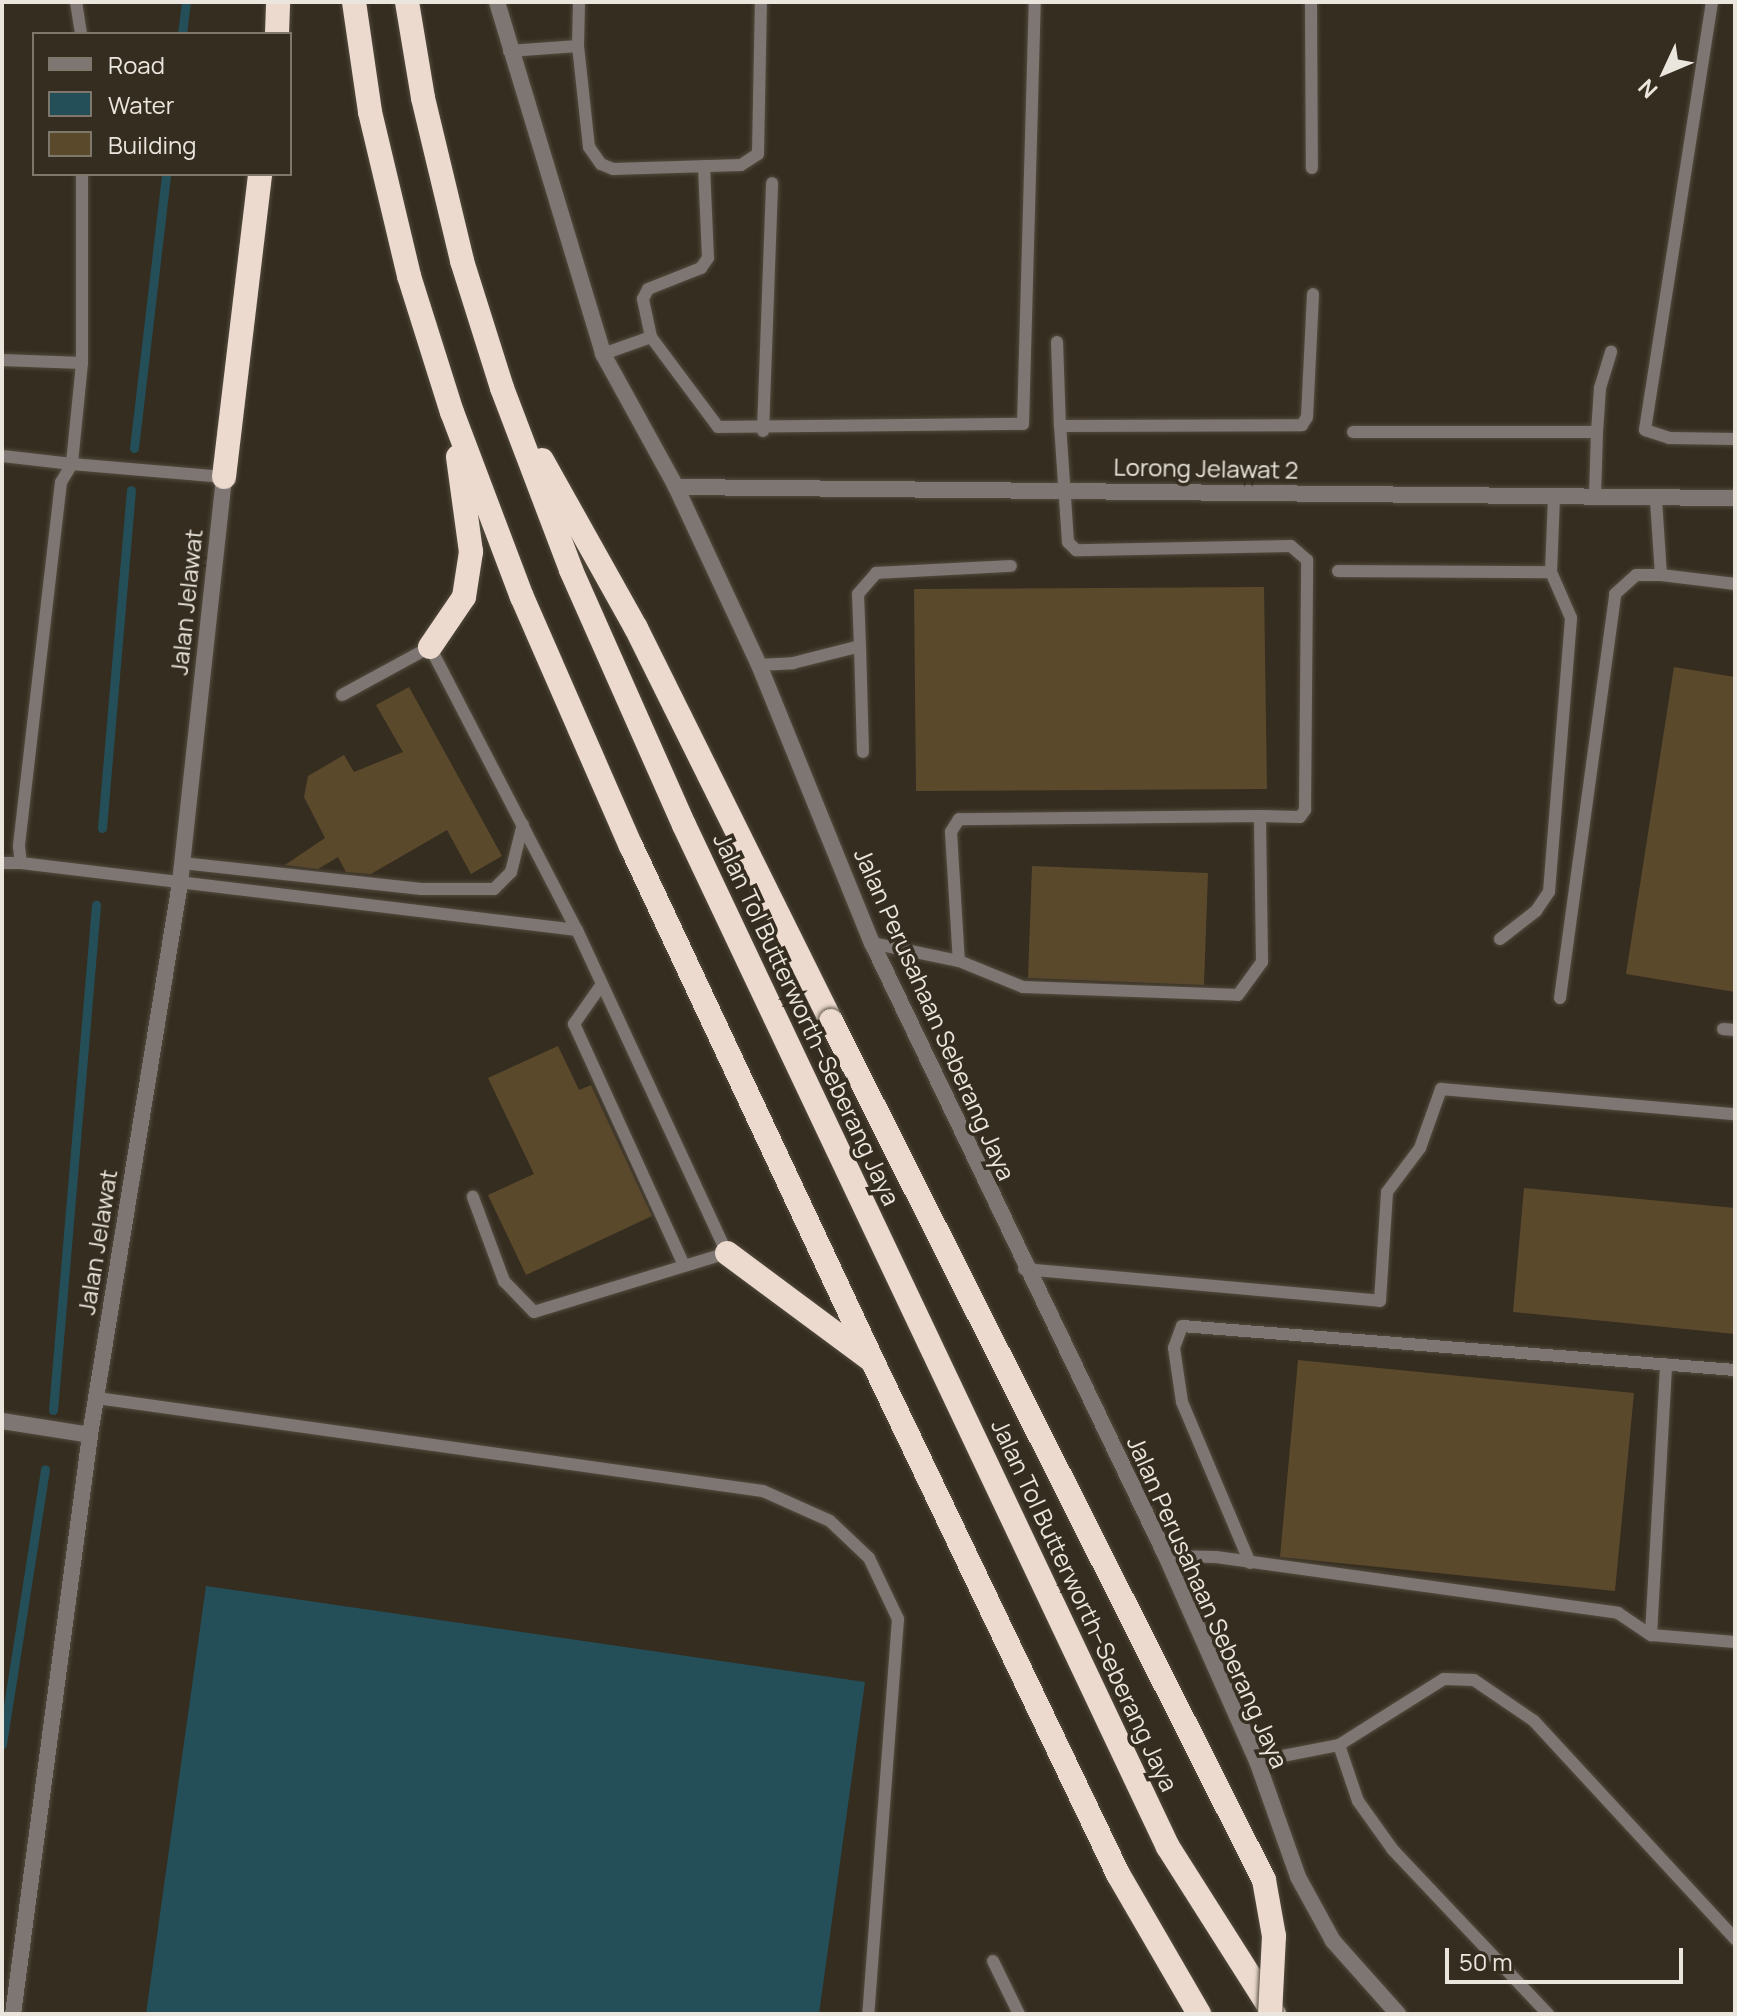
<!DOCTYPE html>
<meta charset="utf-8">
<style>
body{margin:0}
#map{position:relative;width:1737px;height:2016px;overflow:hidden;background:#352d20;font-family:Manrope,sans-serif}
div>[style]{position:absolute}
.water>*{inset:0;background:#244f58}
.stream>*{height:9px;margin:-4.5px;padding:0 4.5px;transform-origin:4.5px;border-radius:4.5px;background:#244f58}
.building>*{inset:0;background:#5b492c}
.roads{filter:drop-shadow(0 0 2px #524b3e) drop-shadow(0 0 2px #524b3e)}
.service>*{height:12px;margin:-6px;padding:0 6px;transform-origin:6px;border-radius:6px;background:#7e7672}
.minor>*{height:16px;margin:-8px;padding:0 8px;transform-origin:8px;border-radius:8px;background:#7e7672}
.motorway>*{height:24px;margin:-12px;padding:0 12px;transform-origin:12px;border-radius:12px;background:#eddacf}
.bridges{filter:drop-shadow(0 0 2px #524b3e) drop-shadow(0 0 2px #524b3e)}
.motorway-bridge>*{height:24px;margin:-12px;padding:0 12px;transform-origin:12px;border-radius:12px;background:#eddacf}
span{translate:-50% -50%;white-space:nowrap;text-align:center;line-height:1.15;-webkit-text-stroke:7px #352d20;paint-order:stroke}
.street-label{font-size:24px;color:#ebe6dd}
.frame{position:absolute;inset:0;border:4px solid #ebe6dd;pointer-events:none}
.legend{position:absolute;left:32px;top:32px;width:260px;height:144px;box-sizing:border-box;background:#352d20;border:2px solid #7e776c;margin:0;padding:10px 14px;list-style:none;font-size:24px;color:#ebe6dd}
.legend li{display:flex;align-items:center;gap:16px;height:40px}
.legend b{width:40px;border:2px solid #7e776c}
.north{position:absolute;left:1625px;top:32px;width:80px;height:80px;-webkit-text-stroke:6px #352d20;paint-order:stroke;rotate:226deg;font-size:22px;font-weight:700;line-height:32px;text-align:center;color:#ebe6dd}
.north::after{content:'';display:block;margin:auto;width:28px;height:36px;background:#ebe6dd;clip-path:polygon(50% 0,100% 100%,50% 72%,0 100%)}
.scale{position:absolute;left:1445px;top:1948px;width:238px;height:36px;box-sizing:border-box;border:4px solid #ebe6dd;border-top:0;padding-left:10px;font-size:24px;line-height:28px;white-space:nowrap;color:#ebe6dd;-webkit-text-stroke:6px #352d20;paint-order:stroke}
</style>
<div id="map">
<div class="water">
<i style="clip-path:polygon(206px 1586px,865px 1682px,819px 2014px,146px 2014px)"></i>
</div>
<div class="stream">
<i style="left:182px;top:34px;width:32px;rotate:-83deg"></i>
<i style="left:134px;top:448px;width:276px;rotate:-83.3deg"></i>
<i style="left:102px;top:828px;width:339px;rotate:-85.1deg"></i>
<i style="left:53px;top:1410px;width:507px;rotate:-85.13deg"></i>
<i style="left:2px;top:1744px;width:278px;rotate:-81.1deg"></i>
</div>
<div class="building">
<i style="clip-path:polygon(1264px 587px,1267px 789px,916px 791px,914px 589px)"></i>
<i style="clip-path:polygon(1674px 667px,1735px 677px,1735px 992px,1626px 974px)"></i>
<i style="clip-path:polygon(409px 687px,502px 856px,471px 874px,447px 830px,371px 874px,346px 872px,338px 857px,318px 869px,285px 865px,325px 838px,304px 797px,308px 776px,344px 755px,354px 772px,403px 752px,376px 705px)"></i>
<i style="clip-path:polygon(1032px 866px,1208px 873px,1204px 985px,1028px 978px)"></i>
<i style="clip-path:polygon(558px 1046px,579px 1090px,591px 1085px,652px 1216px,526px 1275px,488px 1195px,534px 1174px,488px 1078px)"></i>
<i style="clip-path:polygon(1524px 1188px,1735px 1208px,1735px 1334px,1513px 1312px)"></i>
<i style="clip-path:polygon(1298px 1360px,1634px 1393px,1615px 1591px,1280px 1557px)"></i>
</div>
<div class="roads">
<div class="service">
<i style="left:76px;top:2px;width:32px;rotate:81deg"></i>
<i style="left:1311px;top:2px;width:166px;rotate:89.7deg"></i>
<i style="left:1712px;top:2px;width:433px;rotate:98.9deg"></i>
<i style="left:1645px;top:430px;width:25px;rotate:18deg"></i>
<i style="left:1669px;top:438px;width:66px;rotate:0.9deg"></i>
<i style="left:578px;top:46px;width:102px;rotate:83.8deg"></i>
<i style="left:589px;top:147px;width:21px;rotate:55deg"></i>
<i style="left:601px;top:164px;width:13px;rotate:23deg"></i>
<i style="left:613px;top:169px;width:128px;rotate:-1.8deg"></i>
<i style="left:741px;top:165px;width:20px;rotate:-33deg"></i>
<i style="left:758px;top:154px;width:152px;rotate:-88.9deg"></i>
<i style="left:509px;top:51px;width:69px;rotate:-4.1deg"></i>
<i style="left:578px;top:46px;width:44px;rotate:-88.7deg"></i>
<i style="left:82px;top:174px;width:189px;rotate:90deg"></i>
<i style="left:651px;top:337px;width:39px;rotate:-102deg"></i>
<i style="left:643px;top:299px;width:11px;rotate:-63deg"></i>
<i style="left:648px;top:289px;width:57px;rotate:-21.6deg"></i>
<i style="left:701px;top:268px;width:12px;rotate:-55deg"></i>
<i style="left:708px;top:258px;width:92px;rotate:-92.5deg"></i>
<i style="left:1057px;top:342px;width:84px;rotate:88deg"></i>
<i style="left:603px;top:354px;width:51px;rotate:-19.5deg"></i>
<i style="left:651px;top:337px;width:112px;rotate:53.3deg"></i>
<i style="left:718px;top:427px;width:305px;rotate:-0.6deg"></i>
<i style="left:1023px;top:424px;width:422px;rotate:-88.4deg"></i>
<i style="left:2px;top:360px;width:80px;rotate:2.1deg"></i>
<i style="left:82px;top:363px;width:101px;rotate:95.7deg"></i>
<i style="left:72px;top:464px;width:70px;rotate:-173.5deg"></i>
<i style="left:763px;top:431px;width:248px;rotate:-87.9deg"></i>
<i style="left:1353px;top:432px;width:244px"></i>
<i style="left:1597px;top:432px;width:63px;rotate:91.8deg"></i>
<i style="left:1597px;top:432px;width:44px;rotate:-86.1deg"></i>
<i style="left:1600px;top:388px;width:38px;rotate:-73deg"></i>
<i style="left:224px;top:477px;width:153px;rotate:-175.1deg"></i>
<i style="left:72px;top:464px;width:21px;rotate:121deg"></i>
<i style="left:61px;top:482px;width:367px;rotate:96.6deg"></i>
<i style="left:19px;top:847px;width:16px;rotate:83deg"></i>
<i style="left:21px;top:863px;width:560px;rotate:6.87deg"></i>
<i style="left:1656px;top:500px;width:75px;rotate:86.2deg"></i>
<i style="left:1661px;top:575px;width:75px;rotate:6.9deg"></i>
<i style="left:1338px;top:571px;width:213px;rotate:0.3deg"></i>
<i style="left:860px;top:646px;width:106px;rotate:88.4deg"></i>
<i style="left:759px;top:665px;width:34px;rotate:-3deg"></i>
<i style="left:793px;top:663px;width:69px;rotate:-14.2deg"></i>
<i style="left:860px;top:646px;width:52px;rotate:-92.2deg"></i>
<i style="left:858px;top:594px;width:28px;rotate:-49deg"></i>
<i style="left:876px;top:573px;width:135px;rotate:-3deg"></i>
<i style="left:342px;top:695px;width:100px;rotate:-28.6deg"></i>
<i style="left:430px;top:647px;width:319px;rotate:62.6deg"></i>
<i style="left:577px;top:930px;width:356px;rotate:65.1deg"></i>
<i style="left:727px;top:1253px;width:202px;rotate:163deg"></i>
<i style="left:534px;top:1312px;width:43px;rotate:-134.1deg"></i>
<i style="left:504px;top:1281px;width:90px;rotate:-110.3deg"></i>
<i style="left:1260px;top:816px;width:40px;rotate:1.4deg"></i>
<i style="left:1300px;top:817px;width:9px;rotate:-54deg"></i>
<i style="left:1305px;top:810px;width:250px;rotate:-89.5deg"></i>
<i style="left:1307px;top:560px;width:21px;rotate:-139deg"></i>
<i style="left:1291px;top:546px;width:215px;rotate:178.9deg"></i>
<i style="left:1076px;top:550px;width:11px;rotate:-135deg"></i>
<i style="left:1068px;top:542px;width:116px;rotate:-93.9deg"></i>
<i style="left:1060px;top:426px;width:242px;rotate:-0.2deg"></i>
<i style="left:1302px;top:425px;width:9px;rotate:-58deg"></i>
<i style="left:1307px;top:417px;width:123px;rotate:-87.2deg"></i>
<i style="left:2px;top:863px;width:19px"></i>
<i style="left:182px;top:863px;width:241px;rotate:6.2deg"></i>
<i style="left:422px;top:889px;width:72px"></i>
<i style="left:494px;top:889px;width:24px;rotate:-45deg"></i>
<i style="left:511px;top:872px;width:49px;rotate:-76deg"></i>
<i style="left:1500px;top:939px;width:46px;rotate:-37.9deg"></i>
<i style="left:1536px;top:911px;width:23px;rotate:-56deg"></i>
<i style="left:1549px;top:892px;width:275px;rotate:-85.4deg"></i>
<i style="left:1571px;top:618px;width:50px;rotate:-113.5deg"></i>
<i style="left:1551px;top:572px;width:76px;rotate:-87.7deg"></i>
<i style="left:872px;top:943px;width:89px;rotate:11.7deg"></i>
<i style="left:959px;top:961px;width:69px;rotate:22.1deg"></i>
<i style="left:1023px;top:987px;width:215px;rotate:2.1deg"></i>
<i style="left:1238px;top:995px;width:41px;rotate:-54deg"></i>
<i style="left:1262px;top:962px;width:146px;rotate:-90.8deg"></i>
<i style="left:1260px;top:816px;width:301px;rotate:179.4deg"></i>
<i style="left:959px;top:819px;width:15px;rotate:122deg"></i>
<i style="left:951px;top:832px;width:129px;rotate:86.5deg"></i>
<i style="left:602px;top:984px;width:49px;rotate:125deg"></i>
<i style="left:574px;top:1024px;width:265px;rotate:65.5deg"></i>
<i style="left:1560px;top:998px;width:408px;rotate:-82.2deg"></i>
<i style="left:1615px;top:594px;width:28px;rotate:-42deg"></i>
<i style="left:1636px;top:575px;width:25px"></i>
<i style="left:1723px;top:1029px;width:12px;rotate:5deg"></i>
<i style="left:1024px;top:1269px;width:357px;rotate:5.1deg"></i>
<i style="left:1380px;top:1301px;width:109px;rotate:-86.3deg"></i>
<i style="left:1387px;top:1192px;width:55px;rotate:-53.1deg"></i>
<i style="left:1420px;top:1148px;width:63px;rotate:-70.4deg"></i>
<i style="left:1441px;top:1089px;width:295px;rotate:4.9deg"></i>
<i style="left:97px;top:1398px;width:672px;rotate:7.95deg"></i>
<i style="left:763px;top:1491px;width:73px;rotate:24.1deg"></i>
<i style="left:830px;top:1521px;width:54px;rotate:43.5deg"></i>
<i style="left:869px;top:1558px;width:68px;rotate:64.6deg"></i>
<i style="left:898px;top:1619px;width:396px;rotate:94.3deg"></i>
<i style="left:1166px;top:1556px;width:50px;rotate:1.1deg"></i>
<i style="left:1216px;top:1557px;width:406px;rotate:7.9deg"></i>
<i style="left:1618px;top:1613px;width:40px;rotate:34deg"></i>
<i style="left:1651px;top:1635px;width:84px;rotate:4.8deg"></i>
<i style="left:1250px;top:1563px;width:175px;rotate:-112.9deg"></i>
<i style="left:1182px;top:1402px;width:55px;rotate:-98.4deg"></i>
<i style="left:1174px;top:1348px;width:23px;rotate:-70deg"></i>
<i style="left:1182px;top:1326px;width:555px;rotate:4.55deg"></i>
<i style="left:1651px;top:1635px;width:271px;rotate:-86.8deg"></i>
<i style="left:1339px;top:1745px;width:59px;rotate:71.3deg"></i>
<i style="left:1358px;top:1801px;width:60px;rotate:54.5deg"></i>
<i style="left:1393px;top:1850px;width:226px;rotate:46.6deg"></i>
<i style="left:1257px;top:1761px;width:84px;rotate:-11deg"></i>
<i style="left:1339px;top:1745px;width:124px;rotate:-32.2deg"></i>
<i style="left:1444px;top:1679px;width:30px;rotate:2deg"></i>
<i style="left:1474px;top:1680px;width:73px;rotate:34.3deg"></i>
<i style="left:1534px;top:1721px;width:297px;rotate:47.3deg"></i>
<i style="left:993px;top:1961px;width:59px;rotate:63.9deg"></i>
</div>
<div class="minor">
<i style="left:497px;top:2px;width:368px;rotate:73.2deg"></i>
<i style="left:603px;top:354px;width:152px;rotate:61.2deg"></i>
<i style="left:676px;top:487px;width:196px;rotate:65deg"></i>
<i style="left:759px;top:665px;width:300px;rotate:67.9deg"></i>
<i style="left:872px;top:943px;width:680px;rotate:64.38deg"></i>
<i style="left:1166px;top:1556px;width:224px;rotate:66.1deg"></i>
<i style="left:1257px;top:1761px;width:123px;rotate:70.5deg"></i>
<i style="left:1298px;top:1877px;width:73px;rotate:61.3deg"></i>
<i style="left:1333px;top:1941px;width:98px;rotate:48.3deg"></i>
<i style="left:676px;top:487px;width:1059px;rotate:0.6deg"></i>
<i style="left:2px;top:1421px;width:89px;rotate:9deg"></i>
<i style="left:13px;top:2014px;width:584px;rotate:-82.42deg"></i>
<i style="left:90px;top:1435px;width:559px;rotate:-80.74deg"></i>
<i style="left:180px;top:883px;width:408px;rotate:-83.8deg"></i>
</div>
<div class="motorway">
<i style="left:354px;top:2px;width:111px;rotate:81.7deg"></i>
<i style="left:370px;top:112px;width:169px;rotate:76.6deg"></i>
<i style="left:409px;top:276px;width:143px;rotate:72.5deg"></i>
<i style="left:452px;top:412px;width:198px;rotate:69.3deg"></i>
<i style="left:522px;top:597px;width:272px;rotate:66.4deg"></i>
<i style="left:631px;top:846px;width:570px;rotate:64.87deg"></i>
<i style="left:873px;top:1362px;width:568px;rotate:64.43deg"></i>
<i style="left:1118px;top:1874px;width:162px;rotate:59.9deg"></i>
<i style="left:407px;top:2px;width:97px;rotate:80.5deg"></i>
<i style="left:423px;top:98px;width:168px;rotate:76.5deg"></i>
<i style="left:462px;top:261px;width:133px;rotate:72.5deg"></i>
<i style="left:502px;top:388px;width:195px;rotate:69.2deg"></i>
<i style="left:571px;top:570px;width:279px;rotate:66.1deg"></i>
<i style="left:684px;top:825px;width:1131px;rotate:64.66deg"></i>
<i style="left:1168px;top:1847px;width:198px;rotate:57.6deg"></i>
<i style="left:277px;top:34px;width:32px;rotate:-88deg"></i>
<i style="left:542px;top:460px;width:193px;rotate:60.8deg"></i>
<i style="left:636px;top:628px;width:439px;rotate:63.6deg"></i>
<i style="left:224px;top:477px;width:305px;rotate:-83.2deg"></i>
<i style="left:430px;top:647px;width:60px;rotate:-55.8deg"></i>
<i style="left:464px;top:597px;width:46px;rotate:-81.2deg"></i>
<i style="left:471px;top:552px;width:96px;rotate:-97.8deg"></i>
<i style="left:727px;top:1253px;width:179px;rotate:36.6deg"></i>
</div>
</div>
<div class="bridges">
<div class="motorway-bridge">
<i style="left:831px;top:1021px;width:962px;rotate:63.25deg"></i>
<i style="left:1264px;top:1880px;width:57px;rotate:79.9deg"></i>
<i style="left:1274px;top:1936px;width:78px;rotate:92.9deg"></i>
</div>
</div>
<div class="street-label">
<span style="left:1206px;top:468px;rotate:1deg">Lorong Jelawat 2</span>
<span style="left:186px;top:602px;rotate:-84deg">Jalan Jelawat</span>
<span style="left:935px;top:1014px;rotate:66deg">Jalan Perusahaan Seberang Jaya</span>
<span style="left:807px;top:1019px;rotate:65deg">Jalan Tol Butterworth–Seberang Jaya</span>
<span style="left:97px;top:1242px;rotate:-81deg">Jalan Jelawat</span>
<span style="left:1208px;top:1602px;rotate:66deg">Jalan Perusahaan Seberang Jaya</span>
<span style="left:1085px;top:1605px;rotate:65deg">Jalan Tol Butterworth–Seberang Jaya</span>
</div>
<div class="frame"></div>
<ul class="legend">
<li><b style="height:10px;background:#7e7672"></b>Road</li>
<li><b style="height:22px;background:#244f58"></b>Water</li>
<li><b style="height:22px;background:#5b492c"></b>Building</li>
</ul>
<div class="north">N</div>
<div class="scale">50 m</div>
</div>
